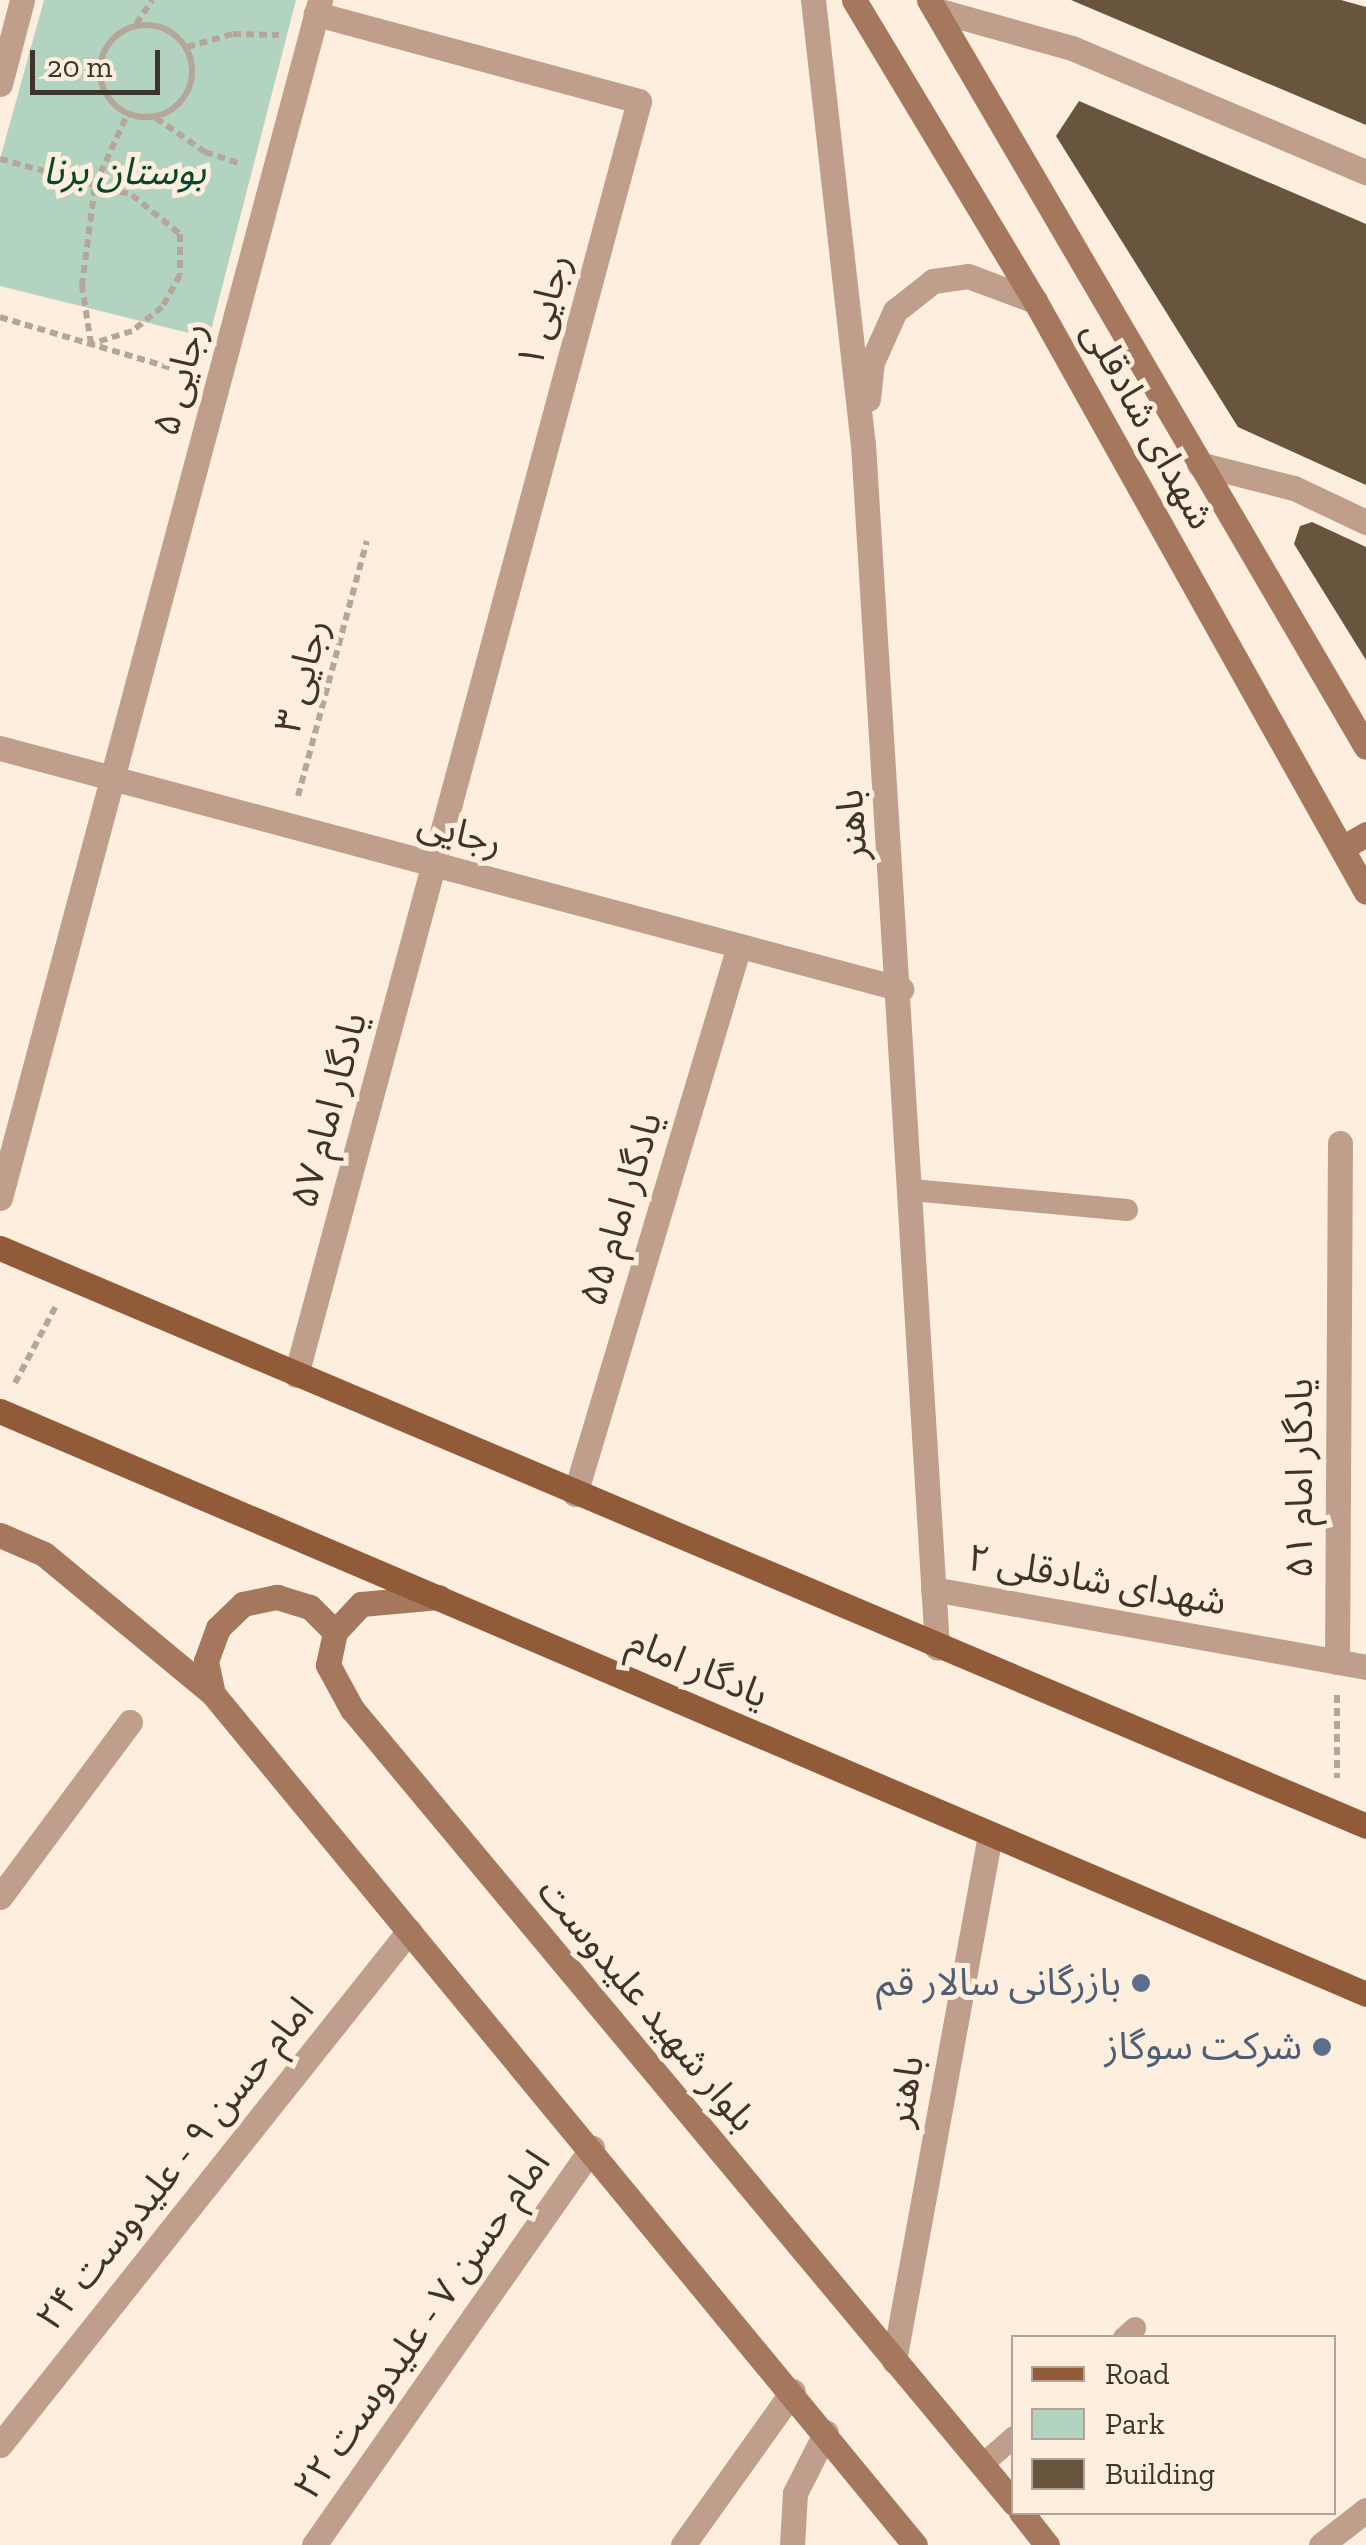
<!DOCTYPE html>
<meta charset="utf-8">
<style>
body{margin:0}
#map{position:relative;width:1366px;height:2545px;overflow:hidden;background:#fdeede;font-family:"Zilla Slab","Noto Sans Arabic",serif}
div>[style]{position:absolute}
.green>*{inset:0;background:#b3d3c1}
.building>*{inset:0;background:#69543d}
.path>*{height:6px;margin-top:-3px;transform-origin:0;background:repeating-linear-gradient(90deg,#b4a79a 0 8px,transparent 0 13px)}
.path>.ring{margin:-3px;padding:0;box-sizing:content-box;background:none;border:6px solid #b4a79a;border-radius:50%}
.service>*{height:22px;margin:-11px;padding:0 11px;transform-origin:11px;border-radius:11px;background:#bf9f8c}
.minor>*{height:25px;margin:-12.5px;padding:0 12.5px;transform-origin:12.5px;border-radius:12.5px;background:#bf9f8c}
.tertiary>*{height:25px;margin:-12.5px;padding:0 12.5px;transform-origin:12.5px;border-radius:12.5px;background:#bf9f8c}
.secondary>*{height:25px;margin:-12.5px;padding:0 12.5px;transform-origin:12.5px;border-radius:12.5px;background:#a5775c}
.primary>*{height:25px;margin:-12.5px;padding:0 12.5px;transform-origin:12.5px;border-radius:12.5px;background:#915a38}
.dots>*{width:28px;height:28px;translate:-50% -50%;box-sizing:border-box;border:5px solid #fdeede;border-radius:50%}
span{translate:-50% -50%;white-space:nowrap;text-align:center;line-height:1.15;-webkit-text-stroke:10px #fdeede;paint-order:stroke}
.park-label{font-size:38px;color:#09462e;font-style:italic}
.street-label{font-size:38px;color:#3e342a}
.service-label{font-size:38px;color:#4e5e75}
.right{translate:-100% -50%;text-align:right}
.legend{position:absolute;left:1011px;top:2335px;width:325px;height:180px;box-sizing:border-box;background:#fdeede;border:2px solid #b1a496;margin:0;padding:12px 18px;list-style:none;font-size:30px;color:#3e342a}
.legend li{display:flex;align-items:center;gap:20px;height:50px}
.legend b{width:50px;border:2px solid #b1a496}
.scale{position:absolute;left:30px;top:50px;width:130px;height:45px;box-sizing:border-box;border:5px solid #3e342a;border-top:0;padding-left:12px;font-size:30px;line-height:35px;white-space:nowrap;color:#3e342a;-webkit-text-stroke:8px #fdeede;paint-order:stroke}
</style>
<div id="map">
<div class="green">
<i style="clip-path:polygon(44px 0,296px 0,209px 338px,0 286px,0 159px)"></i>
</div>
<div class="building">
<i style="clip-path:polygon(1071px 0,1341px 0,1366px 7px,1366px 125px)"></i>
<i style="clip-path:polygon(1079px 101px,1366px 224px,1366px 485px,1238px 427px,1056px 136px)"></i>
<i style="clip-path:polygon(1312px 522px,1366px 547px,1366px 660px,1294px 544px,1300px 526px)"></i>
</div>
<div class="path">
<i style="left:136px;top:24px;width:29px;rotate:-56deg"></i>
<i class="ring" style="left:100px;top:25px;width:86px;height:86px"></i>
<i style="left:187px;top:47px;width:48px;rotate:-15.8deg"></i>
<i style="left:233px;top:34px;width:46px;rotate:1.2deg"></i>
<i style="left:156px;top:118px;width:60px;rotate:34.8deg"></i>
<i style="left:205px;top:152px;width:39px;rotate:18deg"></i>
<i style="left:0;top:159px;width:98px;rotate:15.3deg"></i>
<i style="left:95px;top:185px;width:38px;rotate:15deg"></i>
<i style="left:132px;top:195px;width:62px;rotate:39.1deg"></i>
<i style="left:180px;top:234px;width:41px;rotate:90deg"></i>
<i style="left:180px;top:275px;width:37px;rotate:119deg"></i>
<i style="left:162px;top:307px;width:38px;rotate:141deg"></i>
<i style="left:132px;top:331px;width:43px;rotate:162.4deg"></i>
<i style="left:91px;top:344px;width:59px;rotate:-98.8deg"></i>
<i style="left:82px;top:286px;width:102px;rotate:-82.7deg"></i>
<i style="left:95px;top:185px;width:77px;rotate:-65.4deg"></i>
<i style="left:0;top:317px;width:196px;rotate:16.6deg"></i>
<i style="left:298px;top:796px;width:264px;rotate:-74.9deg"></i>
<i style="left:15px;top:1383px;width:87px;rotate:-62deg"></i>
<i style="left:1337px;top:1695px;width:83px;rotate:90deg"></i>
</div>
<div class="service">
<i style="left:912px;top:1190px;width:216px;rotate:5.3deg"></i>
<i style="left:1124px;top:2338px;width:15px;rotate:-42deg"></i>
<i style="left:982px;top:2465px;width:43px;rotate:-41.2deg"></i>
</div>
<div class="minor">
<i style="left:936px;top:10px;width:141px;rotate:15.6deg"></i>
<i style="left:1072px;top:48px;width:319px;rotate:22.9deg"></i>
<i style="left:0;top:84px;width:87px;rotate:-75.3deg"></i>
<i style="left:1199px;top:464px;width:98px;rotate:14.2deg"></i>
<i style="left:1294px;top:488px;width:80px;rotate:25.3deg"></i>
<i style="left:0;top:748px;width:933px;rotate:14.97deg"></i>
<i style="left:0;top:1198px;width:1240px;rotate:-75.04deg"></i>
<i style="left:296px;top:1375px;width:1319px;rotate:-74.93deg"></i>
<i style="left:639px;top:101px;width:335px;rotate:-164.9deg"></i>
<i style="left:575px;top:1494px;width:572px;rotate:-73.34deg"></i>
<i style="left:933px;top:1589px;width:440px;rotate:10.2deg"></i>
<i style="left:1337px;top:1662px;width:519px;rotate:-89.67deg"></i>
<i style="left:0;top:1897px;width:218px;rotate:-53.4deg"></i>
<i style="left:0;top:2445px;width:657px;rotate:-51.49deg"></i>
<i style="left:314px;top:2545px;width:485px;rotate:-55deg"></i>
<i style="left:683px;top:2545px;width:189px;rotate:-54.5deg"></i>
<i style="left:1321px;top:2545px;width:57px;rotate:-37.9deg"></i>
</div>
<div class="tertiary">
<i style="left:813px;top:0;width:447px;rotate:83.6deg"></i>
<i style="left:863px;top:444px;width:1206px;rotate:86.48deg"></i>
<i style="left:868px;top:399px;width:37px;rotate:-84deg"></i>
<i style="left:872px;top:362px;width:56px;rotate:-65.7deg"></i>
<i style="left:895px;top:311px;width:48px;rotate:-38.3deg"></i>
<i style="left:933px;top:281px;width:35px;rotate:-8deg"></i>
<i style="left:968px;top:276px;width:72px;rotate:20.5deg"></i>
<i style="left:894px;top:2361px;width:535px;rotate:-79.66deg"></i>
<i style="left:792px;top:2545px;width:52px;rotate:-86.7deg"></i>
<i style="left:795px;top:2493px;width:68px;rotate:-63.1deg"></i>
</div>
<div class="secondary">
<i style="left:854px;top:0;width:351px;rotate:59deg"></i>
<i style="left:1035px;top:301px;width:677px;rotate:60.75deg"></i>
<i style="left:929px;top:0;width:865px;rotate:59.67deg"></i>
<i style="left:1342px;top:848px;width:28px;rotate:-30deg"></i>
<i style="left:0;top:1535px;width:48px;rotate:23.4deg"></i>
<i style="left:44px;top:1554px;width:219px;rotate:39.6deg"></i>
<i style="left:213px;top:1694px;width:1103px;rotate:50.48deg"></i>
<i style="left:439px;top:1597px;width:78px;rotate:174.9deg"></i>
<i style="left:361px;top:1604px;width:38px;rotate:133deg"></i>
<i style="left:335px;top:1632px;width:34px;rotate:102deg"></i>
<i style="left:328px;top:1665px;width:50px;rotate:61.4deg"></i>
<i style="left:352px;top:1709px;width:1034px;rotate:50.18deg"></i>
<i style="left:213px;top:1694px;width:34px;rotate:-102deg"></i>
<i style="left:206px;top:1661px;width:35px;rotate:-70deg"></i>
<i style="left:218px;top:1628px;width:35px;rotate:-44deg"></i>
<i style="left:243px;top:1604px;width:35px;rotate:-12deg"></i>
<i style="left:277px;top:1597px;width:34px;rotate:17deg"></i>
<i style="left:310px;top:1607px;width:35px;rotate:45deg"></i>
<i style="left:1021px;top:2512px;width:42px;rotate:51.8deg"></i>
</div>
<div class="primary">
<i style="left:0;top:1248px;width:1483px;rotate:22.93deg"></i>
<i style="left:0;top:1411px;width:1485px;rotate:23.11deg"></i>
</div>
<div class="dots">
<i style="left:1141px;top:1983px;background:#5c6f8a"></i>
<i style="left:1322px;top:2047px;background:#5c6f8a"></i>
</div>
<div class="park-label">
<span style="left:124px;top:172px">بوستان برنا</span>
</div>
<div class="street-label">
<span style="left:544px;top:311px;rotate:-75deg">رجایی ۱</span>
<span style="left:180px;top:379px;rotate:-75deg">رجایی ۵</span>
<span style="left:1148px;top:425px;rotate:61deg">شهدای شادقلی</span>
<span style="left:302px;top:676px;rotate:-75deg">رجایی ۳</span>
<span style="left:852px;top:825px;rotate:-94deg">باهنر</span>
<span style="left:460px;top:833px;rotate:15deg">رجایی</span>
<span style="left:329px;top:1110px;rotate:-75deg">یادگار امام ۵۷</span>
<span style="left:621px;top:1209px;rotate:-73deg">یادگار امام ۵۵</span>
<span style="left:1300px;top:1478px;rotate:-90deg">یادگار امام ۵۱</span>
<span style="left:1097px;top:1580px;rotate:10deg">شهدای شادقلی ۲</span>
<span style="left:698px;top:1668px;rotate:23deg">یادگار امام</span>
<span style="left:647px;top:2005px;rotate:50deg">بلوار شهید علیدوست</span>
<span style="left:905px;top:2091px;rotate:-80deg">باهنر</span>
<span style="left:175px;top:2164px;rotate:-51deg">امام حسن ۹ - علیدوست ۲۴</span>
<span style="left:422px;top:2325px;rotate:-55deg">امام حسن ۷ - علیدوست ۲۲</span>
</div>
<div class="service-label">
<span class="right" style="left:1121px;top:1983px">بازرگانی سالار قم</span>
<span class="right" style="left:1302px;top:2047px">شرکت سوگاز</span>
</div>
<ul class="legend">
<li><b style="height:12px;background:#915a38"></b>Road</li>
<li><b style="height:28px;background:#b3d3c1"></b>Park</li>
<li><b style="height:28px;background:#69543d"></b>Building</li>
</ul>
<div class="scale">20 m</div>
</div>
